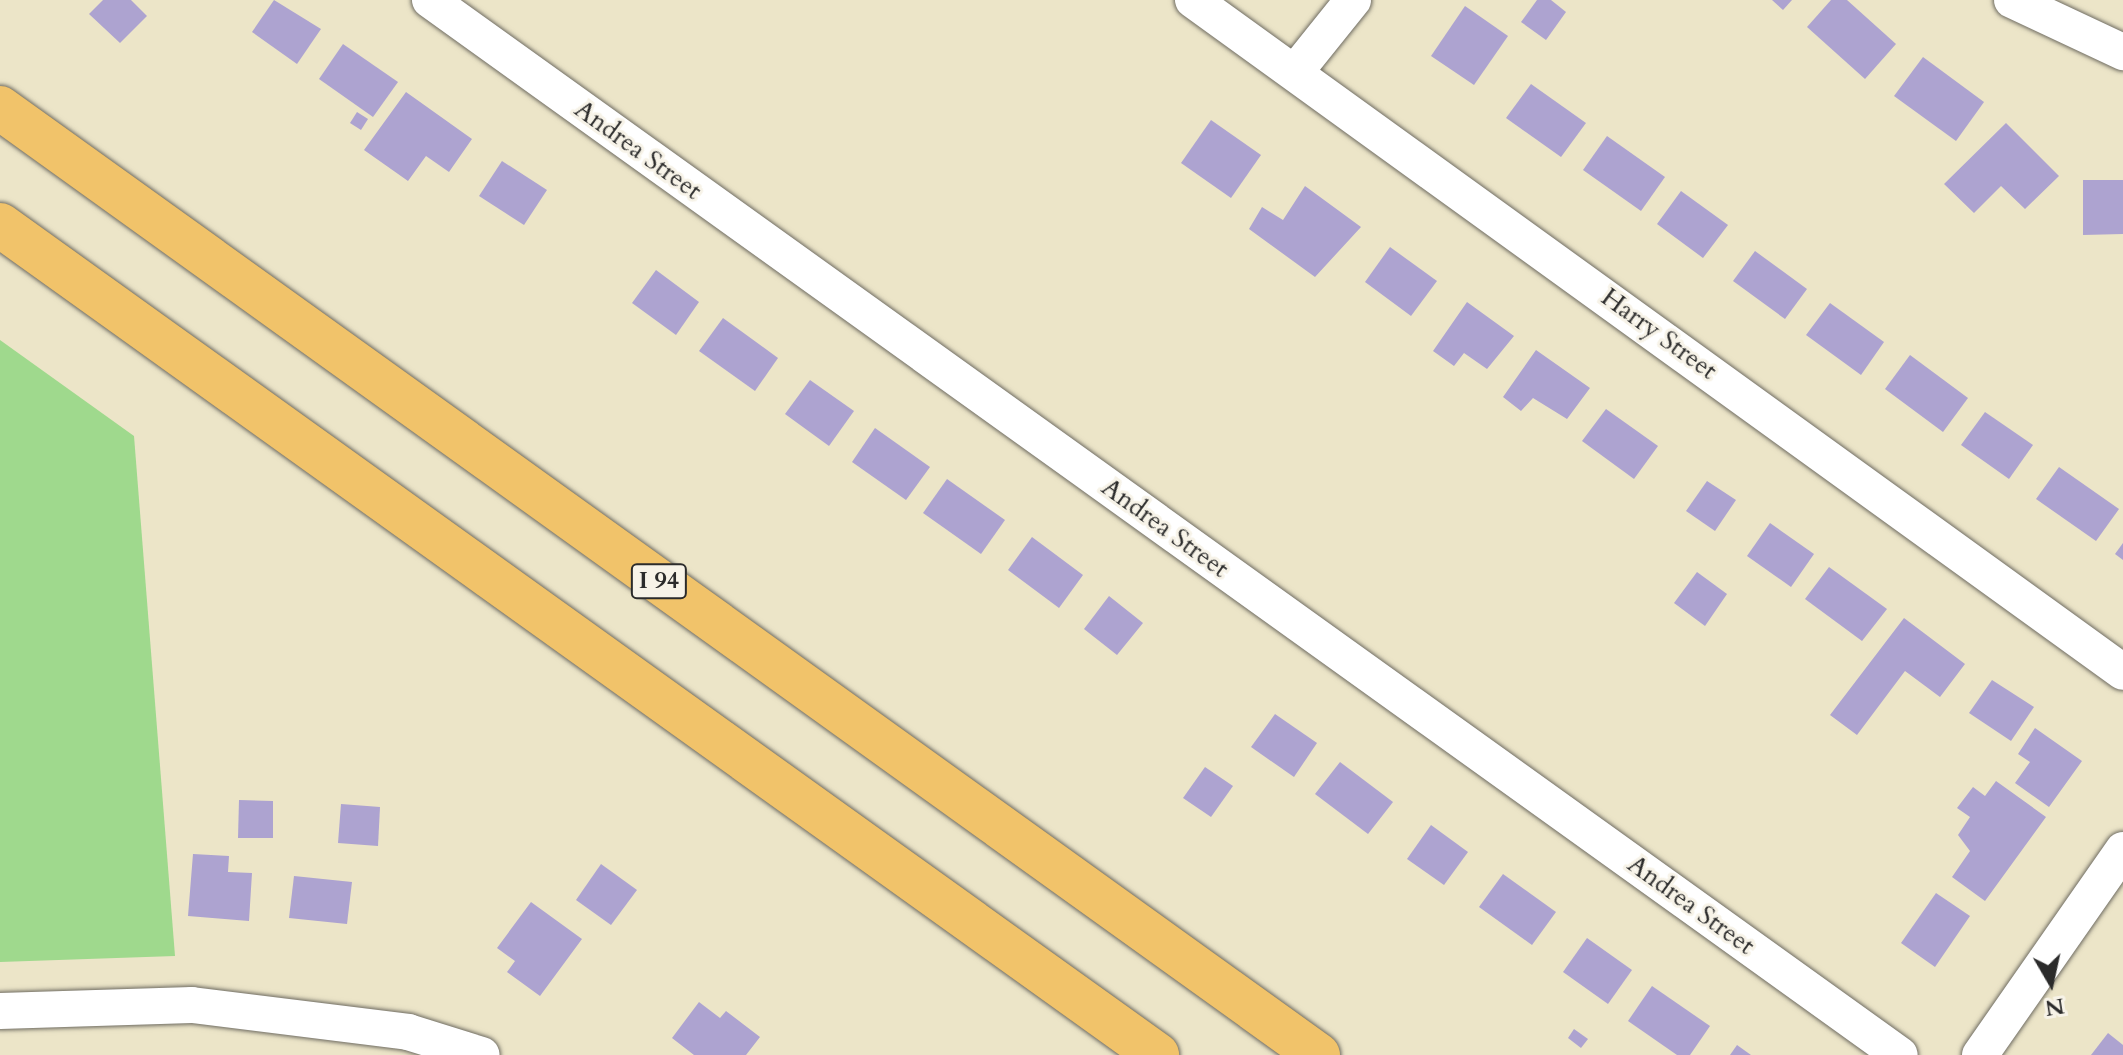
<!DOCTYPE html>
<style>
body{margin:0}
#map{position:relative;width:2123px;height:1055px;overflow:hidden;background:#ece5c8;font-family:Cardo,serif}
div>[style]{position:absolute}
.green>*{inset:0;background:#9fd98d}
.building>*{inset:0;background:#ada3d0}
.roads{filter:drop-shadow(0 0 2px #6f6c62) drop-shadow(0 0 2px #6f6c62)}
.minor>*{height:36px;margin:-18px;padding:0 18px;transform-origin:18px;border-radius:18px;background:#fff}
.highway>*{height:44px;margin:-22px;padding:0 22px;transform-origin:22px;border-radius:22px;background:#f1c36a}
span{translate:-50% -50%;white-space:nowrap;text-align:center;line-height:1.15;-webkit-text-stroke:6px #f7f3e8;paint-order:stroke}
.shield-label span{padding:2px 6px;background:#f7f3e8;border:2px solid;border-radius:6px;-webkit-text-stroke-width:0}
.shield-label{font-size:24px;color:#2b2b2b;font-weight:700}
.street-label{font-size:26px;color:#2b2b2b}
.north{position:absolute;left:2011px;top:943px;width:80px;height:80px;-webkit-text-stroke:6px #f7f3e8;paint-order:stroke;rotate:171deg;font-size:22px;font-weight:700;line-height:32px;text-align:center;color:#2b2b2b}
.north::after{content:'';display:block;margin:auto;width:28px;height:36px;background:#2b2b2b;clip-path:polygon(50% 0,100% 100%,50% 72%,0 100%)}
</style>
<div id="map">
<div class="green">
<i style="clip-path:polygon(0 340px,134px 436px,175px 956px,0 962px)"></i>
</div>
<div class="building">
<i style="clip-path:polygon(103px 0,131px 0,147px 16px,120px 43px,89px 14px)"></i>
<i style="clip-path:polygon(274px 0,321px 29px,297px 64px,252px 32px)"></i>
<i style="clip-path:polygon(1537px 0,1551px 0,1566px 12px,1546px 40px,1521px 22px)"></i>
<i style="clip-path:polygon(1772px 0,1792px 0,1783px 10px)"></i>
<i style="clip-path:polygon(1831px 0,1847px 0,1896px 44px,1865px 79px,1807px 27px)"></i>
<i style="clip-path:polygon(1465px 6px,1508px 36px,1474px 85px,1431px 56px)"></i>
<i style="clip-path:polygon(343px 44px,398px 82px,373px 117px,319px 79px)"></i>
<i style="clip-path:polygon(1923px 57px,1984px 102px,1956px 141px,1894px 96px)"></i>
<i style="clip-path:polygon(1531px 84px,1586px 123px,1561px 157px,1506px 118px)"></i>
<i style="clip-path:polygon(406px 92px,472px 139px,449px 172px,426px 156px,408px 181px,364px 150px)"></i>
<i style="clip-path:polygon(357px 112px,368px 119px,361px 130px,350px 123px)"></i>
<i style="clip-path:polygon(1211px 120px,1261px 155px,1231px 198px,1181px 163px)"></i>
<i style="clip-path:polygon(2006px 123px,2059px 176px,2025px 209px,2001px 186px,1974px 213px,1944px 184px)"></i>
<i style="clip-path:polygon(1607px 136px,1665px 177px,1641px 211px,1583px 170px)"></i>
<i style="clip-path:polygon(502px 161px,547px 190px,524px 225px,479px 196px)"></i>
<i style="clip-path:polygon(2083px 180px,2123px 180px,2123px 234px,2083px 235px)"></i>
<i style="clip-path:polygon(1305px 186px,1361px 227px,1315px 277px,1249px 229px,1262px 207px,1283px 220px)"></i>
<i style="clip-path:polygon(1681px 191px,1728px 225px,1703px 258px,1657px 224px)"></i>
<i style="clip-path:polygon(1390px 247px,1437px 281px,1411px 316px,1365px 282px)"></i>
<i style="clip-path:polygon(1755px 251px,1807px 289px,1785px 319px,1733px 281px)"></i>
<i style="clip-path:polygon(656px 270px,699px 302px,676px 335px,632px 303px)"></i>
<i style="clip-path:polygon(1467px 302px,1514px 336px,1487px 369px,1464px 353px,1454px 366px,1433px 351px)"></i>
<i style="clip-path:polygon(1830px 303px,1884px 342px,1861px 375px,1806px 335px)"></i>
<i style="clip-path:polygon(723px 318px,778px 358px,755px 391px,699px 351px)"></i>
<i style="clip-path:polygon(1536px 350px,1590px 388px,1567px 419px,1533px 398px,1521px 411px,1503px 397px)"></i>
<i style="clip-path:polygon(1910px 355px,1968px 398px,1943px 432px,1885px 389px)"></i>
<i style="clip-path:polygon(810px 380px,854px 411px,829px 446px,785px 414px)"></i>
<i style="clip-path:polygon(1606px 409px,1658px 446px,1634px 479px,1582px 441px)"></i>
<i style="clip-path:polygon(1985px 412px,2033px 445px,2009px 479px,1961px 445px)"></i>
<i style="clip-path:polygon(875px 428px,930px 467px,906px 500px,852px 462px)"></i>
<i style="clip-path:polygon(2059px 467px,2119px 509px,2096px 541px,2036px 499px)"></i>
<i style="clip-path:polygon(947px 479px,1005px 520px,981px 554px,923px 513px)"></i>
<i style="clip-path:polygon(1707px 481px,1736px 500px,1715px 531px,1686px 511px)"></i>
<i style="clip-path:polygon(1770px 523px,1814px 554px,1791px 587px,1747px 556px)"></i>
<i style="clip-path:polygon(1032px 537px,1083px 575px,1059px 608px,1008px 570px)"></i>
<i style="clip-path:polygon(2123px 543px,2123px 560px,2115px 554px)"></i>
<i style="clip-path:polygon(1829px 567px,1887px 609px,1862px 641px,1805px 599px)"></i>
<i style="clip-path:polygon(1697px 572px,1727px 594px,1705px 626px,1674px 603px)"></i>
<i style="clip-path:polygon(1109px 596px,1143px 623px,1117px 655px,1084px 629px)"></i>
<i style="clip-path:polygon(1904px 618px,1965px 664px,1940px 697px,1905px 671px,1857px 735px,1830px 715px)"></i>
<i style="clip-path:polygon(1992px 680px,2034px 707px,2011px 741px,1969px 713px)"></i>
<i style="clip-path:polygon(1275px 714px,1317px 743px,1294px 777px,1251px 747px)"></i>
<i style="clip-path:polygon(2035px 728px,2082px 761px,2049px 807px,2015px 783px,2030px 762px,2018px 754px)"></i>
<i style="clip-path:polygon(1340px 762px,1393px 802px,1368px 834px,1315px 794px)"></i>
<i style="clip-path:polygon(1205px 767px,1233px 786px,1211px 817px,1183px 798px)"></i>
<i style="clip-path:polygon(1996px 781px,2046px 817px,1985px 901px,1952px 877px,1970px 851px,1958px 835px,1970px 817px,1957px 808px,1973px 787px,1985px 796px)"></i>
<i style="clip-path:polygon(239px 800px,273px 801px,273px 838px,238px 838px)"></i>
<i style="clip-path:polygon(341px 804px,380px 807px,378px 846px,338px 843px)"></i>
<i style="clip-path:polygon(1431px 825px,1468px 852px,1444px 885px,1407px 859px)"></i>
<i style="clip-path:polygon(193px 854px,229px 856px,228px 872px,252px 873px,249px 921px,188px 916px)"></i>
<i style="clip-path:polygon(601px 864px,637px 890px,611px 925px,576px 900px)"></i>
<i style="clip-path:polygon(1503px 874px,1556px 912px,1532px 945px,1479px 907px)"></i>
<i style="clip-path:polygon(294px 876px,352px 882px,347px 924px,289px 918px)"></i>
<i style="clip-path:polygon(1936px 893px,1970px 916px,1935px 967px,1901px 943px)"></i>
<i style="clip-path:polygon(531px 902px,582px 939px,540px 996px,507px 972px,515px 961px,497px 948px)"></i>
<i style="clip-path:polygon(1587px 938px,1632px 970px,1608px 1004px,1563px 972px)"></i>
<i style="clip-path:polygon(1652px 986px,1710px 1026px,1690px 1055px,1677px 1055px,1628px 1021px)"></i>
<i style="clip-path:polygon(699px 1002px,720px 1018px,726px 1011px,760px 1037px,746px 1055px,694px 1055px,672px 1038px)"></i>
<i style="clip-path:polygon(1574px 1029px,1588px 1039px,1581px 1048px,1568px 1038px)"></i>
<i style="clip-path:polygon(2108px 1033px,2123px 1045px,2123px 1055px,2091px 1055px)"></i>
<i style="clip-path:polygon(1737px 1045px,1751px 1055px,1730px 1055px)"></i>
</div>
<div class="roads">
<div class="minor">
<i style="left:430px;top:0;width:1809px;rotate:35.67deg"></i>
<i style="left:1193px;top:0;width:1147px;rotate:35.85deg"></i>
<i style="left:2012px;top:0;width:123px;rotate:25.1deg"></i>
<i style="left:1296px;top:71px;width:91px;rotate:-51.2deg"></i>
<i style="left:0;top:1011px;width:192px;rotate:-1.8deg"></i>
<i style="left:192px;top:1005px;width:218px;rotate:7.1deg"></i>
<i style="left:408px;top:1032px;width:77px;rotate:17.3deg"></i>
<i style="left:1980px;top:1055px;width:250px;rotate:-55.1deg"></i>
</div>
<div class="highway">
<i style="left:0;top:108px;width:1623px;rotate:35.7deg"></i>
<i style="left:0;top:225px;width:1424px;rotate:35.65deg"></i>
</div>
</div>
<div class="shield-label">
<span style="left:659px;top:581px">I 94</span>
</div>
<div class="street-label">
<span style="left:638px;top:150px;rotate:36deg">Andrea Street</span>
<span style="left:1659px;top:334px;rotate:36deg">Harry Street</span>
<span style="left:1165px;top:528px;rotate:36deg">Andrea Street</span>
<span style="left:1691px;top:905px;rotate:36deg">Andrea Street</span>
</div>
<div class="north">N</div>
</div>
